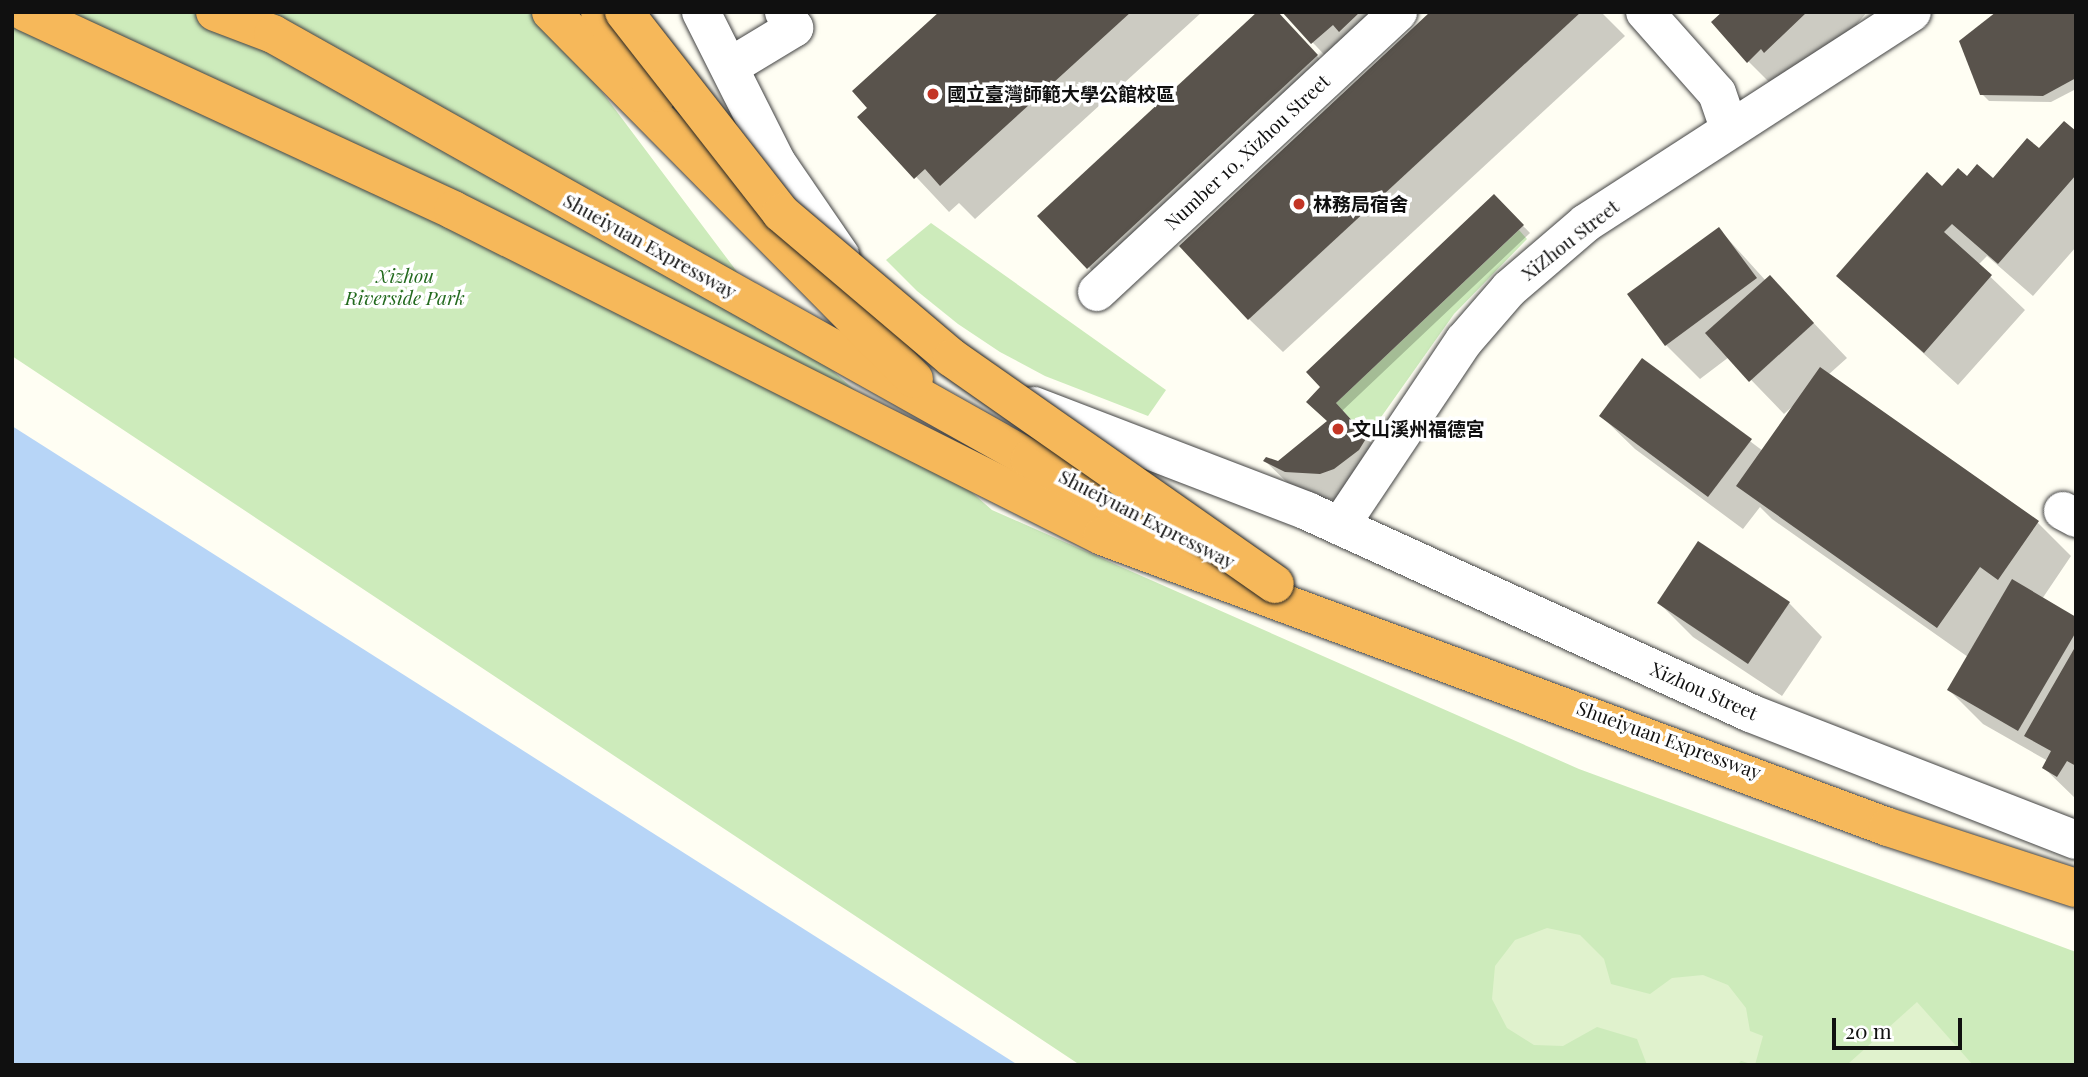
<!DOCTYPE html>
<meta charset="utf-8">
<style>
body{margin:0}
#map{position:relative;width:2088px;height:1077px;overflow:hidden;background:#fffef3;font-family:"Playfair Display","Noto Sans TC",serif}
div>[style]{position:absolute}
.green>*{inset:0;background:#cdebbb}
.pitch>*{inset:0;background:#e0f2cd}
.water>*{inset:0;background:#b7d5f7}
.shadow>*{inset:0;background:#0003}
.building>*{inset:0;background:#59534c}
.roads{filter:drop-shadow(0 0 2px #434343) drop-shadow(0 0 2px #434343)}
.minor>*{height:38px;margin:-19px;padding:0 19px;transform-origin:19px;border-radius:19px;background:#fff}
.highway>*{height:38px;margin:-19px;padding:0 19px;transform-origin:19px;border-radius:19px;background:#f6b85a}
.bridges{filter:drop-shadow(0 0 2px #212121) drop-shadow(0 0 2px #212121)}
.highway-bridge>*{height:38px;margin:-19px;padding:0 19px;transform-origin:19px;border-radius:19px;background:#f6b85a}
.dots>*{width:19px;height:19px;translate:-50% -50%;box-sizing:border-box;border:4px solid #fff;border-radius:50%}
span{translate:-50% -50%;white-space:nowrap;text-align:center;line-height:1.15;-webkit-text-stroke:7px #fff;paint-order:stroke}
.poi-label{font-size:19px;color:#101010;font-weight:700}
.left{translate:0 -50%;text-align:left}
.street-label{font-size:19px;color:#101010}
.park-label{font-size:19px;color:#236a1e;font-style:italic}
.frame{position:absolute;inset:0;border:14px solid #101010;pointer-events:none}
.scale{position:absolute;left:1832px;top:1018px;width:130px;height:32px;box-sizing:border-box;border:4px solid #101010;border-top:0;padding-left:9px;font-size:21px;line-height:24px;white-space:nowrap;color:#101010;-webkit-text-stroke:5px #fff;paint-order:stroke}
</style>
<div id="map">
<div class="green">
<i style="clip-path:polygon(12px 12px,542px 12px,771px 317px,992px 510px,1579px 769px,2076px 952px,2076px 1065px,1080px 1065px,12px 356px)"></i>
<i style="clip-path:polygon(931px 223px,1166px 390px,1148px 416px,1045px 376px,1000px 352px,958px 324px,917px 291px,886px 260px)"></i>
<i style="clip-path:polygon(1519px 230px,1527px 239px,1454px 314px,1367px 437px,1336px 403px)"></i>
</div>
<div class="pitch">
<i style="clip-path:polygon(1547px 928px,1580px 935px,1604px 959px,1611px 984px,1650px 994px,1672px 978px,1703px 975px,1728px 985px,1746px 1008px,1750px 1031px,1763px 1036px,1755px 1065px,1741px 1061px,1737px 1065px,1647px 1065px,1637px 1039px,1597px 1027px,1563px 1046px,1534px 1045px,1507px 1028px,1492px 999px,1495px 966px,1515px 940px)"></i>
<i style="clip-path:polygon(1917px 1002px,1973px 1065px,1850px 1065px,1849px 1063px)"></i>
</div>
<div class="water">
<i style="clip-path:polygon(12px 426px,1018px 1065px,12px 1065px)"></i>
</div>
<div class="shadow">
<i style="clip-path:polygon(942px 12px,1202px 12px,975px 219px,959px 203px,949px 212px,860px 117px)"></i>
<i style="clip-path:polygon(1276px 12px,1331px 71px,1103px 282px,1040px 216px)"></i>
<i style="clip-path:polygon(1284px 12px,1402px 12px,1333px 64px)"></i>
<i style="clip-path:polygon(1432px 12px,1601px 12px,1625px 36px,1283px 352px,1249px 319px)"></i>
<i style="clip-path:polygon(1725px 12px,1867px 12px,1857px 24px,1860px 28px,1782px 95px,1748px 61px)"></i>
<i style="clip-path:polygon(2076px 12px,2076px 89px,2051px 102px,1989px 101px,1982px 94px)"></i>
<i style="clip-path:polygon(2076px 134px,2076px 247px,2033px 296px,1987px 256px,1978px 265px,2025px 310px,1958px 385px,1839px 276px,1943px 188px,1967px 179px,1993px 180px,2039px 151px)"></i>
<i style="clip-path:polygon(1494px 196px,1530px 233px,1342px 411px,1393px 465px,1339px 500px,1313px 498px,1292px 487px,1265px 461px,1278px 463px,1329px 422px,1309px 402px)"></i>
<i style="clip-path:polygon(1719px 229px,1766px 281px,1770px 277px,1847px 358px,1828px 375px,2038px 523px,2071px 556px,2042px 599px,2076px 619px,2076px 799px,2044px 768px,2048px 761px,1983px 724px,1949px 690px,1968px 657px,1772px 519px,1760px 507px,1743px 529px,1635px 449px,1601px 416px,1642px 360px,1763px 451px,1793px 406px,1784px 414px,1729px 357px,1700px 379px,1666px 345px)"></i>
<i style="clip-path:polygon(1659px 603px,1789px 603px,1822px 637px,1782px 696px,1693px 637px)"></i>
</div>
<div class="building">
<i style="clip-path:polygon(939px 12px,1131px 12px,940px 186px,925px 169px,914px 179px,857px 117px,867px 108px,852px 91px)"></i>
<i style="clip-path:polygon(1257px 12px,1278px 12px,1318px 55px,1087px 269px,1037px 216px)"></i>
<i style="clip-path:polygon(1282px 12px,1360px 12px,1339px 32px,1333px 25px,1311px 44px)"></i>
<i style="clip-path:polygon(1430px 12px,1581px 12px,1248px 320px,1179px 246px)"></i>
<i style="clip-path:polygon(1722px 12px,1807px 12px,1764px 53px,1761px 49px,1747px 63px,1711px 22px)"></i>
<i style="clip-path:polygon(1996px 12px,2076px 12px,2076px 78px,2043px 96px,1980px 95px,1959px 41px)"></i>
<i style="clip-path:polygon(2064px 121px,2076px 131px,2076px 175px,1998px 264px,1952px 224px,1944px 232px,1992px 275px,1924px 353px,1836px 276px,1927px 172px,1942px 186px,1958px 168px,1967px 176px,1977px 164px,1993px 178px,2027px 138px,2039px 148px)"></i>
<i style="clip-path:polygon(1494px 194px,1524px 225px,1336px 403px,1367px 437px,1359px 450px,1334px 469px,1320px 474px,1285px 472px,1263px 461px,1266px 457px,1278px 461px,1327px 421px,1306px 402px,1320px 387px,1306px 372px)"></i>
<i style="clip-path:polygon(1719px 227px,1757px 278px,1665px 346px,1627px 294px)"></i>
<i style="clip-path:polygon(1770px 275px,1814px 323px,1749px 382px,1705px 333px)"></i>
<i style="clip-path:polygon(1642px 358px,1752px 439px,1708px 497px,1599px 416px)"></i>
<i style="clip-path:polygon(1820px 367px,2039px 521px,1998px 580px,1980px 567px,1937px 628px,1736px 486px)"></i>
<i style="clip-path:polygon(1698px 541px,1790px 602px,1748px 664px,1657px 603px)"></i>
<i style="clip-path:polygon(2012px 579px,2076px 617px,2076px 632px,2018px 731px,1947px 690px)"></i>
<i style="clip-path:polygon(2074px 649px,2076px 766px,2067px 761px,2057px 777px,2042px 768px,2051px 751px,2024px 736px)"></i>
</div>
<div class="roads">
<div class="minor">
<i style="left:701px;top:12px;width:169px;rotate:63.3deg"></i>
<i style="left:777px;top:163px;width:112px;rotate:55.6deg"></i>
<i style="left:1645px;top:12px;width:108px;rotate:48.4deg"></i>
<i style="left:1717px;top:93px;width:37px;rotate:71deg"></i>
<i style="left:731px;top:66px;width:74px;rotate:-31.1deg"></i>
<i style="left:794px;top:28px;width:19px;rotate:-122deg"></i>
<i style="left:1097px;top:292px;width:411px;rotate:-42.9deg"></i>
<i style="left:1034px;top:406px;width:292px;rotate:21deg"></i>
<i style="left:1307px;top:511px;width:487px;rotate:24.5deg"></i>
<i style="left:1750px;top:713px;width:350px;rotate:21.3deg"></i>
<i style="left:2063px;top:511px;width:15px;rotate:28deg"></i>
<i style="left:1340px;top:526px;width:223px;rotate:-56.2deg"></i>
<i style="left:1464px;top:341px;width:69px;rotate:-49.1deg"></i>
<i style="left:1509px;top:289px;width:101px;rotate:-40.6deg"></i>
<i style="left:1586px;top:223px;width:388px;rotate:-32.9deg"></i>
</div>
<div class="highway">
<i style="left:25px;top:12px;width:472px;rotate:24.8deg"></i>
<i style="left:453px;top:210px;width:726px;rotate:26.67deg"></i>
<i style="left:1102px;top:536px;width:838px;rotate:20.32deg"></i>
<i style="left:1888px;top:827px;width:198px;rotate:18deg"></i>
<i style="left:215px;top:12px;width:62px;rotate:20.8deg"></i>
<i style="left:273px;top:34px;width:868px;rotate:29.31deg"></i>
<i style="left:1030px;top:459px;width:187px;rotate:27deg"></i>
<i style="left:551px;top:12px;width:516px;rotate:45.31deg"></i>
<i style="left:600px;top:12px;width:100px;rotate:53.9deg"></i>
</div>
</div>
<div class="bridges">
<div class="highway-bridge">
<i style="left:624px;top:12px;width:255px;rotate:52deg"></i>
<i style="left:781px;top:213px;width:224px;rotate:40.3deg"></i>
<i style="left:952px;top:358px;width:394px;rotate:35deg"></i>
</div>
</div>
<div class="dots">
<i style="left:933px;top:94px;background:#c33525"></i>
<i style="left:1299px;top:204px;background:#c33525"></i>
<i style="left:1338px;top:429px;background:#c33525"></i>
</div>
<div class="poi-label">
<span class="left" style="left:947px;top:94px">國立臺灣師範大學公館校區</span>
<span class="left" style="left:1313px;top:204px">林務局宿舍</span>
<span class="left" style="left:1352px;top:429px">文山溪州福德宮</span>
</div>
<div class="street-label">
<span style="left:1247px;top:152px;rotate:-43deg">Number 10, Xizhou Street</span>
<span style="left:1570px;top:240px;rotate:-38deg">XiZhou Street</span>
<span style="left:650px;top:246px;rotate:29deg">Shueiyuan Expressway</span>
<span style="left:1147px;top:519px;rotate:27deg">Shueiyuan Expressway</span>
<span style="left:1704px;top:691px;rotate:24deg">Xizhou Street</span>
<span style="left:1669px;top:740px;rotate:20deg">Shueiyuan Expressway</span>
</div>
<div class="park-label">
<span style="left:405px;top:287px">Xizhou<br>Riverside Park</span>
</div>
<div class="frame"></div>
<div class="scale">20 m</div>
</div>
